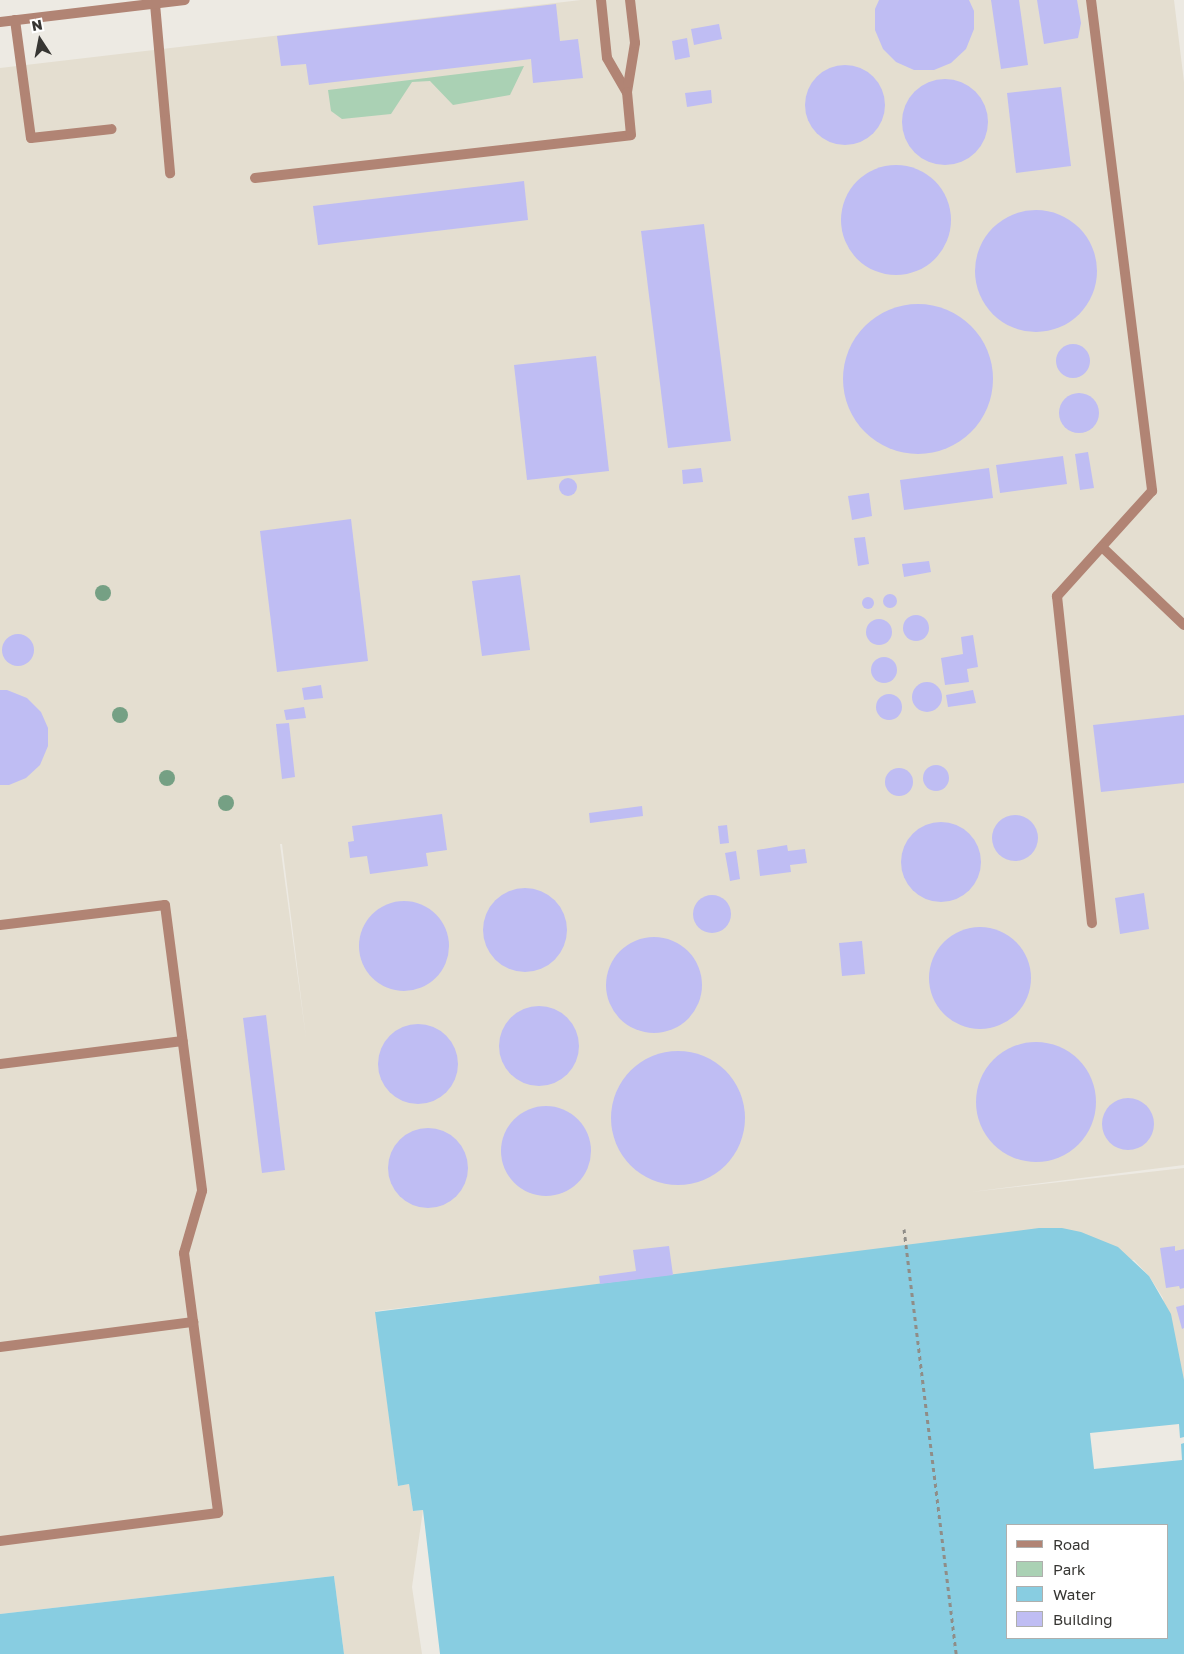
<!DOCTYPE html>
<style>
body{margin:0}
#map{position:relative;width:1184px;height:1654px;overflow:hidden;background:#edeae3;font-family:"Golos Text",sans-serif}
div>[style]{position:absolute}
.built>*{inset:0;background:#e4ded0}
.green>*{inset:0;background:#aad1b4}
.water>*{inset:0;background:#88cde1}
.pier>*{inset:0;background:#edeae3}
.building>*{inset:0;background:#bfbdf3}
.round{border-radius:50%}
.path>*{height:3px;margin-top:-1.5px;transform-origin:0;background:repeating-linear-gradient(90deg,#8f8d88 0 4px,transparent 0 8px)}
.lane>*{height:10px;margin:-5px;padding:0 5px;transform-origin:5px;border-radius:5px;background:#b18474}
.street>*{height:10px;margin:-5px;padding:0 5px;transform-origin:5px;border-radius:5px;background:#b18474}
.trees>*{width:16px;height:16px;margin:-8px;border-radius:50%;background:#75a084}
span{translate:-50% -50%;white-space:nowrap;text-align:center;line-height:1.15;-webkit-text-stroke:4px #fff;paint-order:stroke}
.legend{position:absolute;left:1006px;top:1524px;width:162px;height:115px;box-sizing:border-box;background:#fff;border:1px solid #afafad;margin:0;padding:6px 9px;list-style:none;font-size:15px;color:#373633}
.legend li{display:flex;align-items:center;gap:10px;height:25px}
.legend b{width:25px;border:1px solid #afafad}
.north{position:absolute;left:15px;top:15px;width:50px;height:50px;-webkit-text-stroke:4px #fff;paint-order:stroke;rotate:349deg;font-size:14px;font-weight:700;line-height:20px;text-align:center;color:#373633}
.north::after{content:'';display:block;margin:auto;width:18px;height:22px;background:#373633;clip-path:polygon(50% 0,100% 100%,50% 72%,0 100%)}
</style>
<div id="map">
<div class="built">
<i style="clip-path:polygon(evenodd,581px 0,1174px 0,1184px 82px,1184px 1165px,971px 1192px,1184px 1168px,1184px 1448px,1163px 1298px,1149px 1276px,1134px 1260px,637px 1280px,376px 1311px,398px 1486px,409px 1484px,413px 1511px,423px 1510px,412px 1587px,422px 1654px,344px 1654px,334px 1576px,0 1614px,0 68px,581px 0,281px 844px,282px 844px,306px 1038px,280px 844px,281px 844px)"></i>
</div>
<div class="green">
<i style="clip-path:polygon(524px 66px,510px 95px,453px 105px,430px 81px,412px 82px,391px 114px,342px 119px,331px 111px,328px 90px)"></i>
</div>
<div class="water">
<i style="clip-path:polygon(evenodd,1039px 1228px,1062px 1228px,1081px 1232px,1118px 1247px,1149px 1276px,1171px 1314px,1184px 1380px,1184px 1654px,440px 1654px,423px 1510px,413px 1511px,409px 1484px,398px 1486px,375px 1312px,1039px 1228px,1008px 1525px,1168px 1525px,1168px 1638px,1008px 1638px,1008px 1525px)"></i>
<i style="clip-path:polygon(334px 1576px,344px 1654px,0 1654px,0 1614px)"></i>
</div>
<div class="pier">
<i style="clip-path:polygon(1179px 1424px,1180px 1438px,1184px 1437px,1184px 1443px,1181px 1444px,1182px 1460px,1094px 1469px,1090px 1433px)"></i>
</div>
<div class="building">
<i style="clip-path:polygon(879px 0,969px 0,974px 11px,974px 29px,966px 49px,951px 63px,934px 70px,914px 70px,896px 62px,883px 49px,875px 30px,875px 9px)"></i>
<i style="clip-path:polygon(991px 0,1019px 0,1028px 65px,1001px 69px)"></i>
<i style="clip-path:polygon(1037px 0,1077px 0,1081px 23px,1078px 38px,1044px 44px)"></i>
<i style="clip-path:polygon(556px 4px,560px 41px,578px 39px,583px 78px,533px 83px,531px 59px,309px 85px,306px 64px,281px 66px,277px 36px)"></i>
<i style="clip-path:polygon(719px 24px,722px 39px,694px 45px,691px 29px)"></i>
<i style="clip-path:polygon(687px 38px,690px 57px,675px 60px,672px 41px)"></i>
<i class="round" style="left:805px;top:65px;width:80px;height:80px"></i>
<i class="round" style="left:902px;top:79px;width:86px;height:86px"></i>
<i style="clip-path:polygon(1061px 87px,1071px 166px,1016px 173px,1007px 93px)"></i>
<i style="clip-path:polygon(711px 90px,712px 103px,687px 107px,685px 93px)"></i>
<i class="round" style="left:841px;top:165px;width:110px;height:110px"></i>
<i style="clip-path:polygon(524px 181px,528px 220px,318px 245px,313px 206px)"></i>
<i class="round" style="left:975px;top:210px;width:122px;height:122px"></i>
<i style="clip-path:polygon(704px 224px,731px 441px,668px 448px,641px 231px)"></i>
<i class="round" style="left:843px;top:304px;width:150px;height:150px"></i>
<i class="round" style="left:1056px;top:344px;width:34px;height:34px"></i>
<i style="clip-path:polygon(596px 356px,609px 471px,527px 480px,514px 365px)"></i>
<i class="round" style="left:1059px;top:393px;width:40px;height:40px"></i>
<i style="clip-path:polygon(1088px 452px,1094px 488px,1080px 490px,1075px 454px)"></i>
<i style="clip-path:polygon(1063px 456px,1067px 484px,1000px 493px,996px 465px)"></i>
<i style="clip-path:polygon(701px 468px,703px 482px,683px 484px,682px 470px)"></i>
<i style="clip-path:polygon(989px 468px,993px 498px,904px 510px,900px 480px)"></i>
<i class="round" style="left:559px;top:478px;width:18px;height:18px"></i>
<i style="clip-path:polygon(869px 493px,872px 516px,852px 520px,848px 496px)"></i>
<i style="clip-path:polygon(351px 519px,368px 661px,277px 672px,260px 531px)"></i>
<i style="clip-path:polygon(865px 537px,869px 564px,858px 566px,854px 538px)"></i>
<i style="clip-path:polygon(929px 561px,931px 572px,904px 577px,902px 564px)"></i>
<i style="clip-path:polygon(520px 575px,530px 650px,482px 656px,472px 581px)"></i>
<i class="round" style="left:883px;top:594px;width:14px;height:14px"></i>
<i class="round" style="left:862px;top:597px;width:12px;height:12px"></i>
<i class="round" style="left:903px;top:615px;width:26px;height:26px"></i>
<i class="round" style="left:866px;top:619px;width:26px;height:26px"></i>
<i class="round" style="left:2px;top:634px;width:32px;height:32px"></i>
<i style="clip-path:polygon(973px 635px,978px 667px,967px 669px,969px 682px,945px 685px,941px 658px,963px 654px,961px 637px)"></i>
<i class="round" style="left:871px;top:657px;width:26px;height:26px"></i>
<i class="round" style="left:912px;top:682px;width:30px;height:30px"></i>
<i style="clip-path:polygon(321px 685px,323px 698px,304px 700px,302px 688px)"></i>
<i style="clip-path:polygon(0 690px,7px 690px,27px 698px,41px 712px,48px 728px,48px 746px,40px 765px,26px 778px,9px 785px,0 785px)"></i>
<i style="clip-path:polygon(973px 690px,976px 703px,948px 707px,946px 695px)"></i>
<i class="round" style="left:876px;top:694px;width:26px;height:26px"></i>
<i style="clip-path:polygon(304px 707px,306px 718px,286px 720px,284px 710px)"></i>
<i style="clip-path:polygon(1184px 715px,1184px 783px,1101px 792px,1093px 725px)"></i>
<i style="clip-path:polygon(289px 723px,295px 777px,282px 779px,276px 724px)"></i>
<i class="round" style="left:923px;top:765px;width:26px;height:26px"></i>
<i class="round" style="left:885px;top:768px;width:28px;height:28px"></i>
<i style="clip-path:polygon(642px 806px,643px 816px,590px 823px,589px 813px)"></i>
<i style="clip-path:polygon(442px 814px,447px 850px,426px 853px,428px 866px,370px 874px,367px 856px,350px 858px,348px 842px,354px 841px,352px 826px)"></i>
<i class="round" style="left:992px;top:815px;width:46px;height:46px"></i>
<i class="round" style="left:901px;top:822px;width:80px;height:80px"></i>
<i style="clip-path:polygon(727px 825px,729px 843px,720px 844px,718px 826px)"></i>
<i style="clip-path:polygon(787px 845px,788px 851px,805px 849px,807px 863px,790px 865px,791px 872px,760px 876px,757px 850px)"></i>
<i style="clip-path:polygon(736px 851px,740px 879px,730px 881px,725px 853px)"></i>
<i class="round" style="left:483px;top:888px;width:84px;height:84px"></i>
<i style="clip-path:polygon(1144px 893px,1149px 929px,1120px 934px,1115px 898px)"></i>
<i class="round" style="left:693px;top:895px;width:38px;height:38px"></i>
<i class="round" style="left:359px;top:901px;width:90px;height:90px"></i>
<i class="round" style="left:929px;top:927px;width:102px;height:102px"></i>
<i class="round" style="left:606px;top:937px;width:96px;height:96px"></i>
<i style="clip-path:polygon(862px 941px,865px 974px,842px 976px,839px 943px)"></i>
<i class="round" style="left:499px;top:1006px;width:80px;height:80px"></i>
<i style="clip-path:polygon(266px 1015px,285px 1170px,262px 1173px,243px 1018px)"></i>
<i class="round" style="left:378px;top:1024px;width:80px;height:80px"></i>
<i class="round" style="left:976px;top:1042px;width:120px;height:120px"></i>
<i class="round" style="left:611px;top:1051px;width:134px;height:134px"></i>
<i class="round" style="left:1102px;top:1098px;width:52px;height:52px"></i>
<i class="round" style="left:501px;top:1106px;width:90px;height:90px"></i>
<i class="round" style="left:388px;top:1128px;width:80px;height:80px"></i>
<i style="clip-path:polygon(669px 1246px,673px 1275px,600px 1284px,599px 1276px,636px 1271px,633px 1250px)"></i>
<i style="clip-path:polygon(1175px 1246px,1175px 1251px,1184px 1249px,1184px 1288px,1180px 1289px,1179px 1286px,1166px 1288px,1160px 1248px)"></i>
<i style="clip-path:polygon(1184px 1305px,1184px 1328px,1182px 1329px,1176px 1307px)"></i>
</div>
<div class="path">
<i style="left:904px;top:1229px;width:428px;rotate:83deg"></i>
</div>
<div class="lane">
<i style="left:601px;top:0;width:58px;rotate:84.1deg"></i>
<i style="left:607px;top:58px;width:39px;rotate:60deg"></i>
<i style="left:627px;top:92px;width:50px;rotate:-80.7deg"></i>
<i style="left:635px;top:43px;width:43px;rotate:-96.6deg"></i>
<i style="left:1091px;top:0;width:495px;rotate:82.9deg"></i>
<i style="left:1152px;top:491px;width:142px;rotate:132.1deg"></i>
<i style="left:1057px;top:596px;width:329px;rotate:83.9deg"></i>
<i style="left:155px;top:4px;width:170px;rotate:84.9deg"></i>
<i style="left:15px;top:20px;width:119px;rotate:82.3deg"></i>
<i style="left:31px;top:138px;width:81px;rotate:-6.3deg"></i>
<i style="left:255px;top:178px;width:378px;rotate:-6.5deg"></i>
<i style="left:631px;top:135px;width:43px;rotate:-95.3deg"></i>
<i style="left:1102px;top:547px;width:113px;rotate:43.6deg"></i>
<i style="left:0;top:925px;width:166px;rotate:-6.9deg"></i>
<i style="left:165px;top:905px;width:288px;rotate:82.6deg"></i>
<i style="left:202px;top:1191px;width:65px;rotate:106.2deg"></i>
<i style="left:184px;top:1253px;width:262px;rotate:82.5deg"></i>
<i style="left:218px;top:1513px;width:220px;rotate:172.7deg"></i>
<i style="left:0;top:1064px;width:184px;rotate:-7.2deg"></i>
<i style="left:0;top:1347px;width:195px;rotate:-7.4deg"></i>
</div>
<div class="street">
<i style="left:0;top:22px;width:186px;rotate:-6.8deg"></i>
</div>
<div class="trees">
<i style="left:103px;top:593px"></i>
<i style="left:120px;top:715px"></i>
<i style="left:167px;top:778px"></i>
<i style="left:226px;top:803px"></i>
</div>
<ul class="legend">
<li><b style="height:6px;background:#b18474"></b>Road</li>
<li><b style="height:14px;background:#aad1b4"></b>Park</li>
<li><b style="height:14px;background:#88cde1"></b>Water</li>
<li><b style="height:14px;background:#bfbdf3"></b>Building</li>
</ul>
<div class="north">N</div>
</div>
